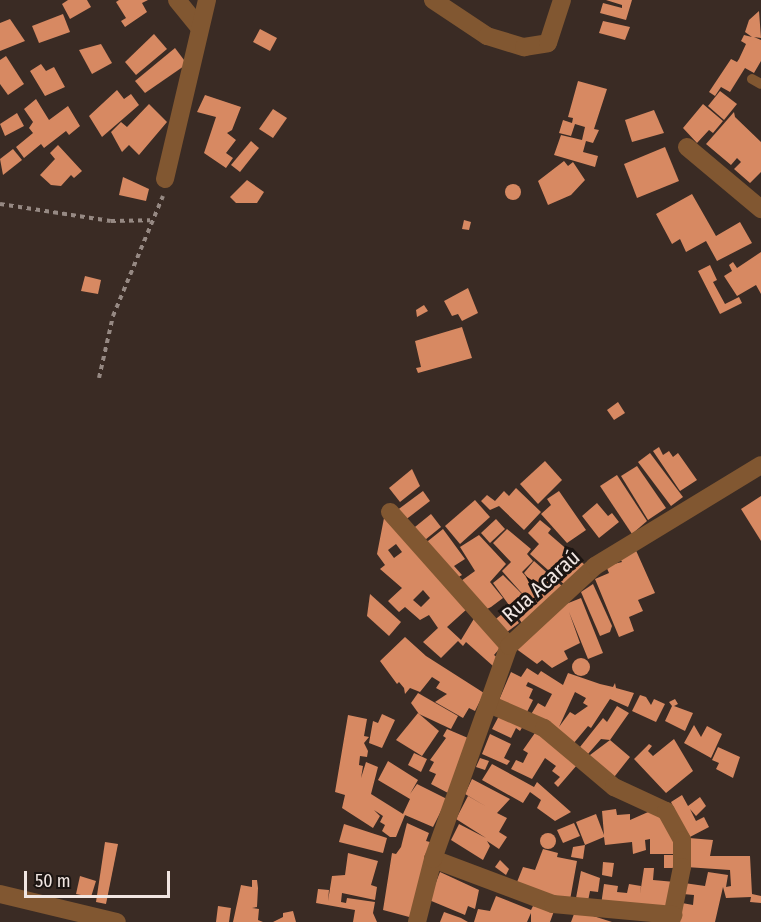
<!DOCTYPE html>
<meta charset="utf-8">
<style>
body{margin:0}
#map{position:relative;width:761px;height:922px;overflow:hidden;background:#3a2b24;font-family:"Fira Sans Condensed",sans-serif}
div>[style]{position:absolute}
.building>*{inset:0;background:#d78962}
.round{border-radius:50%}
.path>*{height:4px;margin-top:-2px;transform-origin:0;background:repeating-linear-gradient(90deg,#968983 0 4.5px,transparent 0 9px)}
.lane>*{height:10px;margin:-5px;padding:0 5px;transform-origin:5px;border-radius:5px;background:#815731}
.street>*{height:18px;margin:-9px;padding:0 9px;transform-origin:9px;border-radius:9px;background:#815731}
span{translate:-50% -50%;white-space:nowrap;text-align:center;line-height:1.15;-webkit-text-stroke:6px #1c1512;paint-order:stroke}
.street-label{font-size:21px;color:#f1e6e2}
.scale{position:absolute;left:24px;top:871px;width:146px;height:27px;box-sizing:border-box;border:3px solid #f1e6e2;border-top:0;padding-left:8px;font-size:18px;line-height:21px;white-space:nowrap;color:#f1e6e2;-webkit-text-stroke:4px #1c1512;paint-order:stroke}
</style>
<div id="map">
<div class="building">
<i style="clip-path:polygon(68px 0,87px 0,91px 7px,70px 19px,62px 4px)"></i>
<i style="clip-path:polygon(119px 0,148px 0,142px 3px,147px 12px,125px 27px,121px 21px,126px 18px,116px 2px)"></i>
<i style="clip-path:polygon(606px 0,632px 0,626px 20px,600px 13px,603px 3px,622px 8px,622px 5px)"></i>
<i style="clip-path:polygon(759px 11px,761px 38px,754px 37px,761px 40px,761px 61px,754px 73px,745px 68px,730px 92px,721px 87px,715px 96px,709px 92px,731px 59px,737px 62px,739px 59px,746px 44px,741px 41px,744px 35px,752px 37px,745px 32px,749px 20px)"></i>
<i style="clip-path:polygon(63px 14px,70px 32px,39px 43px,32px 26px)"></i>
<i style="clip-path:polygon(10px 19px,25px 41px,0 51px,0 23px)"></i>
<i style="clip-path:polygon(603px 21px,630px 27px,625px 40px,599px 33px)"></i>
<i style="clip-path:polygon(260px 29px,277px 38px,270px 51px,253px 42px)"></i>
<i style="clip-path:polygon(154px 34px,167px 49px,136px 75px,125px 62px)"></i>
<i style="clip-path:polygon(101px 44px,112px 63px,92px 74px,79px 50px)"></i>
<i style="clip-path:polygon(175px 48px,187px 64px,145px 93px,135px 81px)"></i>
<i style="clip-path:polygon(6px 56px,24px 84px,8px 95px,0 84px,0 60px)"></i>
<i style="clip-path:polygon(41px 64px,46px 71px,54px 67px,65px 87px,45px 96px,30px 71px)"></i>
<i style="clip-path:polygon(578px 81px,607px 89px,594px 129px,599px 130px,593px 143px,586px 141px,583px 152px,598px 156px,595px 167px,554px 155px,561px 135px,582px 140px,585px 127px,575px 124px,571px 136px,559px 133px,563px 120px,572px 123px,573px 118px,568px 117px)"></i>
<i style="clip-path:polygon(117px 90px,124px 99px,131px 94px,139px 105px,102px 137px,89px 116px)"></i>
<i style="clip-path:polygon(720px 91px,737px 104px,724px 120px,708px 106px)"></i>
<i style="clip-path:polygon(205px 95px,241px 107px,232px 130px,227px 133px,236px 140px,226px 153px,233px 158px,226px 168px,204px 153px,216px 117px,197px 112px)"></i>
<i style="clip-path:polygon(36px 99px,49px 120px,68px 106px,80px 126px,69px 135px,66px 131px,44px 148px,41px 144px,24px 158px,16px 147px,33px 133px,29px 128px,33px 122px,24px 109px)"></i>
<i style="clip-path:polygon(149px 104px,167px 122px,139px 155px,129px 145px,122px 152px,111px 132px,121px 122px,127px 127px)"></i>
<i style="clip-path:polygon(703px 104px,723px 121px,713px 133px,709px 130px,697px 143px,683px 128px)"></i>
<i style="clip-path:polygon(273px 109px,287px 118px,273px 138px,259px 129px)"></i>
<i style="clip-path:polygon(654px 110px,664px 133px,632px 142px,625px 120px)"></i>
<i style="clip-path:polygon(734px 112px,735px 117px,761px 142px,761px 172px,750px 183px,734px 169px,741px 162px,737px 158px,731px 165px,706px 144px)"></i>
<i style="clip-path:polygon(17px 113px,24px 126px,5px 136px,0 124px)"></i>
<i style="clip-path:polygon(251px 141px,259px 148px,240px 172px,231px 165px)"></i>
<i style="clip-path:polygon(58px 145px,82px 171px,74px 178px,71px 175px,61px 186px,51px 185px,40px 175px,55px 159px,50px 153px)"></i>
<i style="clip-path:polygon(665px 147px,679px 181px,637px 198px,624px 164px)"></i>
<i style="clip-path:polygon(13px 149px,22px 160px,3px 175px,0 159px)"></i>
<i style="clip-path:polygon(564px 161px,568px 166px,573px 162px,585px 180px,571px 195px,548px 205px,538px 181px)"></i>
<i style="clip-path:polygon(123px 177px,149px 189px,146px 201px,119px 195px)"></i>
<i style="clip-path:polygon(247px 180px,264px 192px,257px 203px,236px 203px,230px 197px)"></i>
<i class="round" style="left:505px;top:184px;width:16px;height:16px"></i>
<i style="clip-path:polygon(692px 194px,716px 236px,740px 222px,752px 243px,717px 261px,706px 241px,686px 252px,680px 239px,672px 244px,656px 214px)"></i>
<i style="clip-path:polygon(464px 220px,471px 222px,469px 230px,462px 229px)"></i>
<i style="clip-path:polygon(761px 252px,761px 294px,756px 285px,737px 296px,724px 276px,732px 271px,729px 265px,733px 262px,737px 268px)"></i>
<i style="clip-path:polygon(710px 265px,717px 280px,713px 282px,725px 304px,739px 297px,742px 303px,720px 314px,698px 271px)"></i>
<i style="clip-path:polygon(85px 276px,101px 280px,98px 294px,81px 291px)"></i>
<i style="clip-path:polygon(468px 288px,478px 313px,462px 321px,458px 314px,452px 316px,444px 301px)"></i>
<i style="clip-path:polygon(424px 305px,428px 311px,417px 317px,416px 310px)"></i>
<i style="clip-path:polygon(462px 327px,472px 358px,418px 373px,416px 368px,421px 367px,415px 341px)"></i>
<i style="clip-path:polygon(618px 402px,625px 413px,614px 420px,607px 410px)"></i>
<i style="clip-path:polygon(659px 447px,663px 455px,669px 451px,673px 457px,678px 453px,697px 480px,680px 491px,653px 451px)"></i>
<i style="clip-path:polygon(650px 453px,683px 497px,671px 506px,638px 462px)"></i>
<i style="clip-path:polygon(545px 461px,562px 480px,538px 504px,520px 484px)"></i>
<i style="clip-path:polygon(637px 466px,666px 508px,648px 520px,621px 476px)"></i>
<i style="clip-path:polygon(412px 469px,420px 486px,400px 502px,389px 488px)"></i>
<i style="clip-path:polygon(617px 475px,647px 521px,632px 534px,600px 486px)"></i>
<i style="clip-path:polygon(516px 488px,541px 512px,524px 530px,499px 506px,490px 510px,481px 501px,487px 495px,495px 501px,504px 491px,509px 496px)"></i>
<i style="clip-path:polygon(423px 491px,430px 501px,404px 521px,396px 511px)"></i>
<i style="clip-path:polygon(559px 491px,586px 530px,567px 543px,541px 514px,551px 505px,547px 499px)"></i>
<i style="clip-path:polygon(761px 496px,761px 541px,741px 509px)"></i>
<i style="clip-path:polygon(475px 500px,490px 517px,460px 544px,445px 526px)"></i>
<i style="clip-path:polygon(597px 503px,608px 516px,612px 513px,619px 522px,599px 538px,582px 516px)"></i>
<i style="clip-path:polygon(431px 514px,441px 527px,420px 544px,410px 531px)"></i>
<i style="clip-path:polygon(evenodd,384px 518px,467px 609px,447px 627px,461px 640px,475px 617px,500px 648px,494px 655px,499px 659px,493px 666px,466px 642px,463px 646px,458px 641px,441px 658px,423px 642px,438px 628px,429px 615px,420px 620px,405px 607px,399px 612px,388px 601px,402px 588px,380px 569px,385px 565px,377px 554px,384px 518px,396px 544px,402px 552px,394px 558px,388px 550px,396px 544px,384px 518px,423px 590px,430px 598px,421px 607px,413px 600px,423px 590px)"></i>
<i style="clip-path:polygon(496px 519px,505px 529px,490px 543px,481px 533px)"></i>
<i style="clip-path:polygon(540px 520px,551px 529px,548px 533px,585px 565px,566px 586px,530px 554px,539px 544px,528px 533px)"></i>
<i style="clip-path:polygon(443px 529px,465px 559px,454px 566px,462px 575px,457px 578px,461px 581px,475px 571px,460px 547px,479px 535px,506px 564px,490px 582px,503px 598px,491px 607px,481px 612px,423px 545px)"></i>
<i style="clip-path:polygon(507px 529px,531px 549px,527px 554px,533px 561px,522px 572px,537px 589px,524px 573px,534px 561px,563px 587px,522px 623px,493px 583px,503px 575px,527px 599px,502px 571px,511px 562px,493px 543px)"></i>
<i style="clip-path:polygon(634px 546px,655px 593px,638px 600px,643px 611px,629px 617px,634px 631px,619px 637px,595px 579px,609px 573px,606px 566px,622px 562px,618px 555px)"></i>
<i style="clip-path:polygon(593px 584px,612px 626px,610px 632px,600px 636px,581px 592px)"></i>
<i style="clip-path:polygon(370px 594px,401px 622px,389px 636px,367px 616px)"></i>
<i style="clip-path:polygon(581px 598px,603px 653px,588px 659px,569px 612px,580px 643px,564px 651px,568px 659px,552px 668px,542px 660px,537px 664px,515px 648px,566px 604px)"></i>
<i style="clip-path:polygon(505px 605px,519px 623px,503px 635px,492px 622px,502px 614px,499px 610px)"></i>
<i style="clip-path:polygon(405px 637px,426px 656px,484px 693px,475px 711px,469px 708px,463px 718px,435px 702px,447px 694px,436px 688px,440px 682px,432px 677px,420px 692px,410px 688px,405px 694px,404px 688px,399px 682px,397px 684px,380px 661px)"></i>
<i class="round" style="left:572px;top:658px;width:18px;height:18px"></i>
<i style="clip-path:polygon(evenodd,527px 668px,538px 675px,541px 671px,563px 685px,568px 673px,600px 684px,613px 687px,615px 683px,616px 688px,634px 693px,628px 707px,610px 699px,591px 728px,588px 726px,573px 744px,530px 716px,538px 703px,545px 707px,552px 694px,528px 682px,526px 686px,533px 689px,529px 698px,533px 700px,526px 714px,499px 700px,511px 672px,521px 677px,527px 668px,575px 692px,586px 698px,583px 703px,588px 706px,575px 715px,570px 712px,559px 727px,575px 692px)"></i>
<i style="clip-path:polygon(418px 693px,458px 716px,451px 729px,419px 714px,411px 703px)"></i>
<i style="clip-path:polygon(640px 695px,646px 697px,651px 705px,654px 699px,665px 704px,656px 722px,632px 711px)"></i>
<i style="clip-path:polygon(675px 699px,678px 704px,674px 706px,693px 713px,685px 731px,665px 721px,672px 706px,669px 702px)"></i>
<i style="clip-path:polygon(617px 706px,629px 713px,610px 740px,630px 757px,611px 781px,586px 758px,610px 740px,601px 739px,588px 754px,580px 747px,603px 718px,607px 722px)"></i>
<i style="clip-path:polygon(418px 713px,439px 731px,422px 756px,396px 740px)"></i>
<i style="clip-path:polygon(382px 714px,395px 720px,382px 748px,369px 743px,373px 721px,378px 723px)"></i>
<i style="clip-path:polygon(500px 714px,523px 726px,520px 731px,516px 728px,511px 738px,492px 729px)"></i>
<i style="clip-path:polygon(348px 715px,367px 719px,364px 736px,369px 737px,364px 743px,368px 751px,367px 757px,360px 756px,359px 765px,363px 766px,361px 778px,366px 762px,378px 767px,371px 794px,403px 814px,410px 799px,378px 780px,388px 761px,418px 780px,410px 794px,417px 784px,447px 799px,433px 827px,405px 815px,396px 837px,390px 837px,382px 831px,385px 825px,380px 822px,383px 816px,374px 810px,380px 816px,373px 828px,342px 808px,345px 795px,335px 792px)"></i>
<i style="clip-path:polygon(694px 725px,701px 737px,707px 726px,722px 734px,711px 758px,684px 743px)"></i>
<i style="clip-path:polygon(447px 729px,468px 738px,448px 793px,431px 784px,436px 774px,429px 771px,434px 762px,430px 760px,446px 738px,443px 736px)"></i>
<i style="clip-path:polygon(537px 730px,577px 765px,558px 787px,554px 783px,560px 777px,552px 771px,556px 766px,545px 758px,532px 779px,511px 769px,516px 760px,523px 763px,528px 753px,523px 750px)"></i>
<i style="clip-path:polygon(490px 734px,511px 744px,504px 758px,510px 761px,507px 765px,482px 754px)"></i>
<i style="clip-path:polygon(674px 739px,693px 771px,666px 793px,634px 759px,649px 744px,652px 746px,648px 751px,653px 756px)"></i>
<i style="clip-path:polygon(718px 747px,740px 757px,733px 778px,716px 769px,719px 763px,712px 760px)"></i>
<i style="clip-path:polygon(414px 753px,427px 759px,421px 772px,408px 765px)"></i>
<i style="clip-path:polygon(480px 758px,489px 761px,485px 770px,476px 767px)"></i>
<i style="clip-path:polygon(492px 764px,534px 787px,537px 782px,571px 812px,555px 821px,537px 808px,541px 800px,530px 792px,523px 803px,482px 780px)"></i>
<i style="clip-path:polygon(472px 779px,510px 799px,497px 813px,507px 818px,499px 832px,507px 837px,499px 849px,487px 841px,490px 846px,483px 860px,451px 840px,459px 824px,486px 838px,456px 819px,468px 796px,487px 807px,465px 794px)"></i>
<i style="clip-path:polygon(682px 795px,688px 806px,700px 797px,706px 806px,696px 816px,690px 809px,696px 821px,704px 817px,709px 827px,688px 838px,671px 802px)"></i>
<i style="clip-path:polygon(616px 809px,617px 815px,630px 814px,630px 820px,655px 809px,674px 840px,675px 854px,650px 854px,650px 839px,645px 840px,646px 850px,633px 854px,632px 842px,605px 845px,604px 837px,585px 845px,576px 822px,596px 814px,604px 835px,602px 811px)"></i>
<i style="clip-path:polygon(407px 823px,429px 833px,426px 841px,430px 842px,413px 918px,383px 910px,392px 853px,396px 854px,401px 847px)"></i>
<i style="clip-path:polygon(574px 823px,580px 836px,563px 843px,557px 830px)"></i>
<i style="clip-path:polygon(344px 824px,387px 838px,383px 853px,339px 842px)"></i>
<i class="round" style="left:540px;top:833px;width:16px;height:16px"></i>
<i style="clip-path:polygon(689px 838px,713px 840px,710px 856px,750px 856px,752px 894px,761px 896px,761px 903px,750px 902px,751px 897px,726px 898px,723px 887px,715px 922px,678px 922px,682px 903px,693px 905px,694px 895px,683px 894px,684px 883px,705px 886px,708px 872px,728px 875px,726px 887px,731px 886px,730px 870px,686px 867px)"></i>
<i style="clip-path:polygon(105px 842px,118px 844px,106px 904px,96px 902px)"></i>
<i style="clip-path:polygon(585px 845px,583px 859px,571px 857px,573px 847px)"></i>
<i style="clip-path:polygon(543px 849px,558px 853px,557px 857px,577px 861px,570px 900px,515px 887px,523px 867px,535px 870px)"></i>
<i style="clip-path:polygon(348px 853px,378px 861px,371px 885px,377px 887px,375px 900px,342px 893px,341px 902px,346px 903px,347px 898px,375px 902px,373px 913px,377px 922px,353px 922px,355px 910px,316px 903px,318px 889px,329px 890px,328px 901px,332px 876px,345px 875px)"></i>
<i style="clip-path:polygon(664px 855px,675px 855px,676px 868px,664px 868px)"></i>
<i style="clip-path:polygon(500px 860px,509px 869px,506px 875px,495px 867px)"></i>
<i style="clip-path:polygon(603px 862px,614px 863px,612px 877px,602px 875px)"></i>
<i style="clip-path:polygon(644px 868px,654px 868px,653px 880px,675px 882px,670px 912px,601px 905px,604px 884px,618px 886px,617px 892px,627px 893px,629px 884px,641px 886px,640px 894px)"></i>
<i style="clip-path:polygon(581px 871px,600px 878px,598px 892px,590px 891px,588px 901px,576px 898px)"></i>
<i style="clip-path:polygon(440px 872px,479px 890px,475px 909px,468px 906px,465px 915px,429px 900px)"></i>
<i style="clip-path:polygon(80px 876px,96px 881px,91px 897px,76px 894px)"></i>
<i style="clip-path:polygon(252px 880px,257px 880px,258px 888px,257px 907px,252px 908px,259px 909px,258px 920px,263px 922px,233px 922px,241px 885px,252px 887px)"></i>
<i style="clip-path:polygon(496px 896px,531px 910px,533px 906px,554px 911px,550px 922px,531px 922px,531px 913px,527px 922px,474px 922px,478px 909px,490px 911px)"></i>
<i style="clip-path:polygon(218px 906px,231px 908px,229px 922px,216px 922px)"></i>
<i style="clip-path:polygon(293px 911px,296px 922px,273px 922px,283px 917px,283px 913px)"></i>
<i style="clip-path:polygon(444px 912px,461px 918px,468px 922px,440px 922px)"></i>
<i style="clip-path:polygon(574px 914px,590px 915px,612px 922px,571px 922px)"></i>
</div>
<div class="path">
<i style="left:0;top:204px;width:112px;rotate:8.7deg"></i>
<i style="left:111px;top:221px;width:39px;rotate:-1deg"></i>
<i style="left:99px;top:378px;width:64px;rotate:-77.3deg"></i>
<i style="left:113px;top:316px;width:130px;rotate:-67.4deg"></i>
</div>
<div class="lane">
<i style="left:752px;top:79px;width:10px;rotate:29deg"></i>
</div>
<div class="street">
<i style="left:177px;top:0;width:33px;rotate:51deg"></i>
<i style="left:433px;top:0;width:65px;rotate:33.7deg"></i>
<i style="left:487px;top:36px;width:39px;rotate:17deg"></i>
<i style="left:524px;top:47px;width:24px;rotate:-9deg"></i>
<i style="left:548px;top:43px;width:45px;rotate:-72deg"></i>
<i style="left:687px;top:147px;width:97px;rotate:40deg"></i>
<i style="left:165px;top:179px;width:184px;rotate:-76.8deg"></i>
<i style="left:390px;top:512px;width:179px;rotate:48.4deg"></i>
<i style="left:489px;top:704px;width:60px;rotate:23.6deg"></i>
<i style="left:544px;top:728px;width:92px;rotate:40.1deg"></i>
<i style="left:614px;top:787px;width:57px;rotate:24.8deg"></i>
<i style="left:666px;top:811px;width:33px;rotate:61deg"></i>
<i style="left:682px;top:840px;width:27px;rotate:90deg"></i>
<i style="left:682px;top:867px;width:56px;rotate:101.3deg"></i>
<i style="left:433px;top:859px;width:128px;rotate:20.6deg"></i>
<i style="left:553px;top:904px;width:121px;rotate:5.2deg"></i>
<i style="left:0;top:894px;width:120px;rotate:13.5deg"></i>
<i style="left:417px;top:922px;width:65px;rotate:-75.7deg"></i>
<i style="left:433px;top:859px;width:226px;rotate:-70.4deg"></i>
<i style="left:509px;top:646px;width:117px;rotate:-42.9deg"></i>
<i style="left:595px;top:566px;width:194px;rotate:-31.3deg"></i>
</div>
<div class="street-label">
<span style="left:541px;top:586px;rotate:-42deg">Rua Acaraú</span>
</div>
<div class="scale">50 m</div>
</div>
